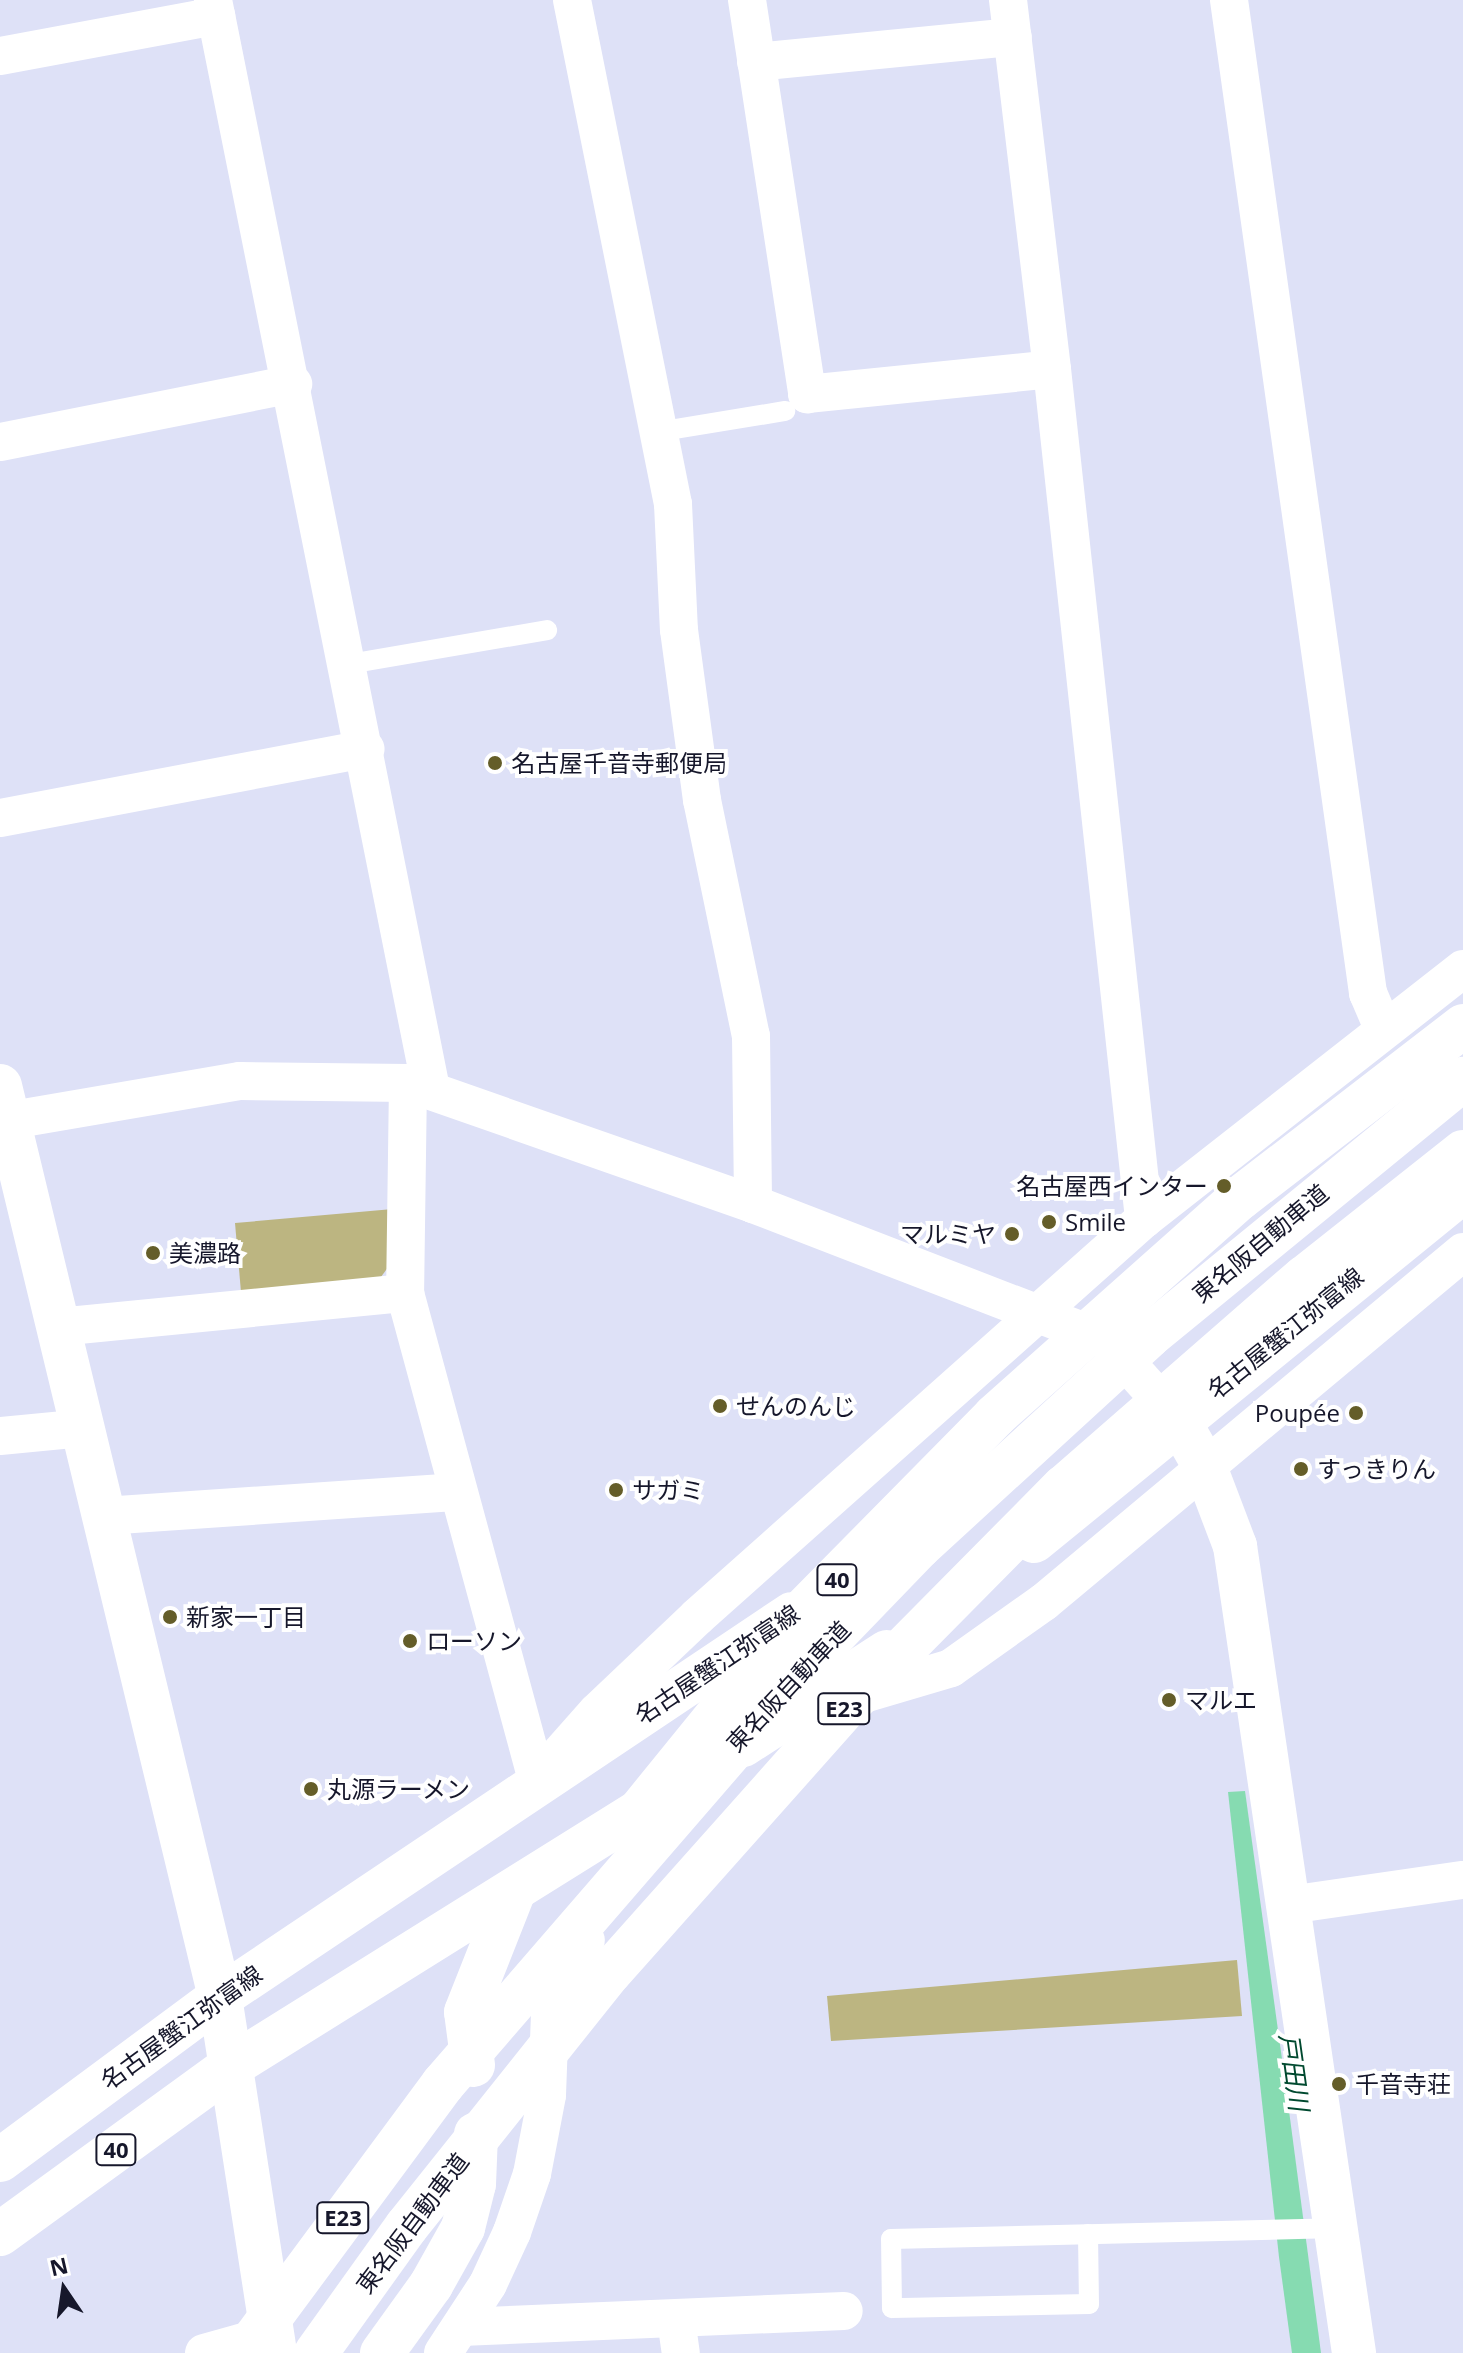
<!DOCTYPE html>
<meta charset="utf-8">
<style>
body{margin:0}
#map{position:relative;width:1463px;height:2353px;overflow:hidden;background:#dee1f7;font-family:"Open Sans","Noto Sans JP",sans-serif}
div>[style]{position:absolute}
.green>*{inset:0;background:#bcb581}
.water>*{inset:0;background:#86dbb1}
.service>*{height:20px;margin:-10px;padding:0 10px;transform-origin:10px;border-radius:10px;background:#fff}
.minor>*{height:38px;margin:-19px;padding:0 19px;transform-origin:19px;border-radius:19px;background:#fff}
.tertiary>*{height:44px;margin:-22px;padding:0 22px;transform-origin:22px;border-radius:22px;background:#fff}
.primary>*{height:44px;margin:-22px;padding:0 22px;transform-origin:22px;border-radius:22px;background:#fff}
.motorway>*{height:44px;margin:-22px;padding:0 22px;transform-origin:22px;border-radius:22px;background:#fff}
.dots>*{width:22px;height:22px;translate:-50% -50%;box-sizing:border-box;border:4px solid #fff;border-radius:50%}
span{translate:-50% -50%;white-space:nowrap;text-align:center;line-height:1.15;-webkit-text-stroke:8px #fff;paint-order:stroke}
.shield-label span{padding:2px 6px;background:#fff;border:2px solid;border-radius:6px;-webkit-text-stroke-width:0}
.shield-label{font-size:22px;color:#16172b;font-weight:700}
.poi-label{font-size:24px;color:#16172b}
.left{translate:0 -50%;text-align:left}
.right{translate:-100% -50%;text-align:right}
.street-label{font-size:24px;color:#16172b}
.water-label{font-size:26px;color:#00492f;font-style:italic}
.north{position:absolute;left:24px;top:2249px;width:80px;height:80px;-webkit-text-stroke:6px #fff;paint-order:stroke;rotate:347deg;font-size:22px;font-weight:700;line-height:32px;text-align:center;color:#16172b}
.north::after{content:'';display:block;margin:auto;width:28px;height:36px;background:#16172b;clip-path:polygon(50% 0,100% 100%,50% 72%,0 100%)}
</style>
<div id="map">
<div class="green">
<i style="clip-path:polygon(393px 1209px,389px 1266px,378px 1281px,241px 1292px,235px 1223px)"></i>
<i style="clip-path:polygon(1237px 1960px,1242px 2016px,831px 2041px,827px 1996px)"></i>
</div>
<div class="water">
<i style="clip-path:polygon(1245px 1791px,1286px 2088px,1321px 2353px,1292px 2353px,1279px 2257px,1228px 1792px)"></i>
</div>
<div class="service">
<i style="left:657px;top:432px;width:130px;rotate:-9.3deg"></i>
<i style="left:349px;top:664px;width:201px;rotate:-9.7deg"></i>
<i style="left:1088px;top:2234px;width:70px;rotate:89.2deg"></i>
<i style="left:1089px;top:2304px;width:197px;rotate:178.8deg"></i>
<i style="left:892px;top:2308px;width:69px;rotate:-90.8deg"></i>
<i style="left:891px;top:2239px;width:445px;rotate:-1.4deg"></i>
</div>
<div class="minor">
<i style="left:213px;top:0;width:1111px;rotate:78.68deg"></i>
<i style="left:572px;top:0;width:514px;rotate:78.67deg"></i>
<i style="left:673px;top:504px;width:126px;rotate:87.3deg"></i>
<i style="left:679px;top:630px;width:172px;rotate:82.3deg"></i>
<i style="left:702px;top:800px;width:241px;rotate:78.3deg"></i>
<i style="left:751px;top:1036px;width:168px;rotate:89.3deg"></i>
<i style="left:747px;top:0;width:399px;rotate:81.3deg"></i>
<i style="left:807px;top:394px;width:246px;rotate:-5.8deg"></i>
<i style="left:1052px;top:369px;width:372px;rotate:-96.8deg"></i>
<i style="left:1229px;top:0;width:1003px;rotate:82.03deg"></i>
<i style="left:1368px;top:993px;width:39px;rotate:67deg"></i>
<i style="left:0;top:56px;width:220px;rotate:-10.5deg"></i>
<i style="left:756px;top:62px;width:258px;rotate:-5.6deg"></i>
<i style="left:1052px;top:369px;width:855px;rotate:83.82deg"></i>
<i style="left:0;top:442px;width:299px;rotate:-11.2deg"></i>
<i style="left:0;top:818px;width:372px;rotate:-10.7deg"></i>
<i style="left:408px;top:1083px;width:210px;rotate:90.8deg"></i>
<i style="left:405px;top:1293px;width:505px;rotate:74.83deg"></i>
<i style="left:0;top:1122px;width:243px;rotate:-9.7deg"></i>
<i style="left:240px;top:1081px;width:168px;rotate:0.7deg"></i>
<i style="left:408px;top:1083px;width:366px;rotate:19.3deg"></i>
<i style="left:753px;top:1204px;width:378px;rotate:21.1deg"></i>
<i style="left:1106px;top:1340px;width:108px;rotate:48deg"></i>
<i style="left:58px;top:1327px;width:349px;rotate:-5.6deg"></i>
<i style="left:0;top:1436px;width:83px;rotate:-5.5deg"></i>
<i style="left:104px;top:1516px;width:355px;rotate:-3.9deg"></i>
<i style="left:850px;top:1698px;width:105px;rotate:-16.5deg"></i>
<i style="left:951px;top:1668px;width:114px;rotate:-35.4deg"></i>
<i style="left:1044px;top:1602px;width:546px;rotate:-39.87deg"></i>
<i style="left:549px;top:1766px;width:72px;rotate:-48.4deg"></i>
<i style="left:597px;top:1712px;width:138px;rotate:-43.5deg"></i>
<i style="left:697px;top:1617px;width:599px;rotate:-41.68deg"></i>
<i style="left:1144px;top:1219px;width:405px;rotate:-38.1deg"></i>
<i style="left:1289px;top:1905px;width:176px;rotate:-8.2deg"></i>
<i style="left:676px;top:2319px;width:34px;rotate:82deg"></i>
<i style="left:461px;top:2327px;width:383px;rotate:-2.4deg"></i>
<i style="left:204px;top:2353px;width:71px;rotate:-15.6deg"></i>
<i style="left:443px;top:2353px;width:82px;rotate:-56.9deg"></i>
<i style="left:488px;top:2284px;width:57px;rotate:-65.2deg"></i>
<i style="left:512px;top:2232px;width:61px;rotate:-71deg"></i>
<i style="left:532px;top:2174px;width:80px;rotate:-79.2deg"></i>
<i style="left:547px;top:2095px;width:81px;rotate:-87.9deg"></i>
<i style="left:550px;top:2014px;width:40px;rotate:-72deg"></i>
<i style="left:562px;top:1976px;width:43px;rotate:-56.3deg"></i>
</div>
<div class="tertiary">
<i style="left:0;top:1086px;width:937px;rotate:76.42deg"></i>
<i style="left:220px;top:1997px;width:360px;rotate:81.2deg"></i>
<i style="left:1178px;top:1420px;width:54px;rotate:60.1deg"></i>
<i style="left:1205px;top:1467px;width:85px;rotate:69.2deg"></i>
<i style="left:1235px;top:1546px;width:816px;rotate:81.61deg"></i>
</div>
<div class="primary">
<i style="left:1034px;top:1541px;width:554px;rotate:-39.21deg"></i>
<i style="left:743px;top:1745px;width:171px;rotate:-32.9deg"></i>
<i style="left:0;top:2160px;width:274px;rotate:-36.5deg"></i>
<i style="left:220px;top:1997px;width:688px;rotate:-33.81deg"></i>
<i style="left:0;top:2234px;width:286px;rotate:-36deg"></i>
<i style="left:231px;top:2066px;width:523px;rotate:-31.96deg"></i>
</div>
<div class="motorway">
<i style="left:641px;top:1809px;width:247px;rotate:-50.9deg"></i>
<i style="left:797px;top:1617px;width:282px;rotate:-45.4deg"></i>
<i style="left:995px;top:1416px;width:328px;rotate:-41.7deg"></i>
<i style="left:1240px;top:1198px;width:282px;rotate:-37.6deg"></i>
<i style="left:473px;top:2065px;width:53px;rotate:-97.5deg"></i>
<i style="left:466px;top:2012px;width:128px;rotate:-68.4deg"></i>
<i style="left:244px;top:2353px;width:335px;rotate:-53.5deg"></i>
<i style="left:443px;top:2084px;width:561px;rotate:-49.12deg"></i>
<i style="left:810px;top:1660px;width:157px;rotate:-46deg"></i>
<i style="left:919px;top:1547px;width:312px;rotate:-42.5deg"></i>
<i style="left:1149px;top:1336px;width:406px;rotate:-39.3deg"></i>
<i style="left:316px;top:2353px;width:156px;rotate:-54.4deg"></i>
<i style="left:407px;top:2226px;width:325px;rotate:-51.4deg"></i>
<i style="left:610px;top:1972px;width:356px;rotate:-48.3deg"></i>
<i style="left:847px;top:1706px;width:308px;rotate:-45.3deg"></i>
<i style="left:1064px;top:1487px;width:318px;rotate:-41.1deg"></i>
<i style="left:1304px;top:1278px;width:203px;rotate:-38.4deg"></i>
<i style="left:382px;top:2353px;width:84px;rotate:-54.2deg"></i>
<i style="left:431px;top:2285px;width:65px;rotate:-60.7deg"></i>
<i style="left:463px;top:2228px;width:45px;rotate:-76deg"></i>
<i style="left:474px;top:2184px;width:50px;rotate:-87.7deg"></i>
</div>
<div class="dots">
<i style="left:495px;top:763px;background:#645d29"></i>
<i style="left:1224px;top:1186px;background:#645d29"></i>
<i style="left:1049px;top:1222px;background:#645d29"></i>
<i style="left:1012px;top:1234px;background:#645d29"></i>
<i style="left:153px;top:1253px;background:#645d29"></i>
<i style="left:720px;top:1406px;background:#645d29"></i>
<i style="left:1356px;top:1413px;background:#645d29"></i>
<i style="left:1301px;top:1469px;background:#645d29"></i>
<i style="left:616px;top:1490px;background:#645d29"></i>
<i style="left:170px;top:1617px;background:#645d29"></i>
<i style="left:410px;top:1641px;background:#645d29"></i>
<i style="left:1169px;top:1700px;background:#645d29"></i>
<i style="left:311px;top:1789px;background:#645d29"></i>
<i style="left:1339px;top:2084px;background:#645d29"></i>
</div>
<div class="shield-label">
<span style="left:837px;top:1580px">40</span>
<span style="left:844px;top:1709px">E23</span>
<span style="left:116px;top:2150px">40</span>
<span style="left:343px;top:2218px">E23</span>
</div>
<div class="poi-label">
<span class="left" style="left:511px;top:763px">名古屋千音寺郵便局</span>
<span class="right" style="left:1208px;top:1186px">名古屋西インター</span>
<span class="left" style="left:1065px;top:1222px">Smile</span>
<span class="right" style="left:996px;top:1234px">マルミヤ</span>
<span class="left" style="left:169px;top:1253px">美濃路</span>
<span class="left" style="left:736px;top:1406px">せんのんじ</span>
<span class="right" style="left:1340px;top:1413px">Poupée</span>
<span class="left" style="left:1317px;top:1469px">すっきりん</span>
<span class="left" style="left:632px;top:1490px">サガミ</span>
<span class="left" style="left:186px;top:1617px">新家一丁目</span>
<span class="left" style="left:426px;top:1641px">ローソン</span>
<span class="left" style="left:1185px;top:1700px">マルエ</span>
<span class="left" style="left:327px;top:1789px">丸源ラーメン</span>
<span class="left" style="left:1355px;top:2084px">千音寺荘</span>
</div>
<div class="street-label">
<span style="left:1260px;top:1243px;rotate:-40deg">東名阪自動車道</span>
<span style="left:1285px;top:1333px;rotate:-39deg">名古屋蟹江弥富線</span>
<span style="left:717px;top:1664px;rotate:-34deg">名古屋蟹江弥富線</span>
<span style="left:788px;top:1686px;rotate:-47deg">東名阪自動車道</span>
<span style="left:181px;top:2027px;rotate:-36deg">名古屋蟹江弥富線</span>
<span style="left:412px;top:2223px;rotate:-53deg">東名阪自動車道</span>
</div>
<div class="water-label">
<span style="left:1294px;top:2072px;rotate:82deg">戸田川</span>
</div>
<div class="north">N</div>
</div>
